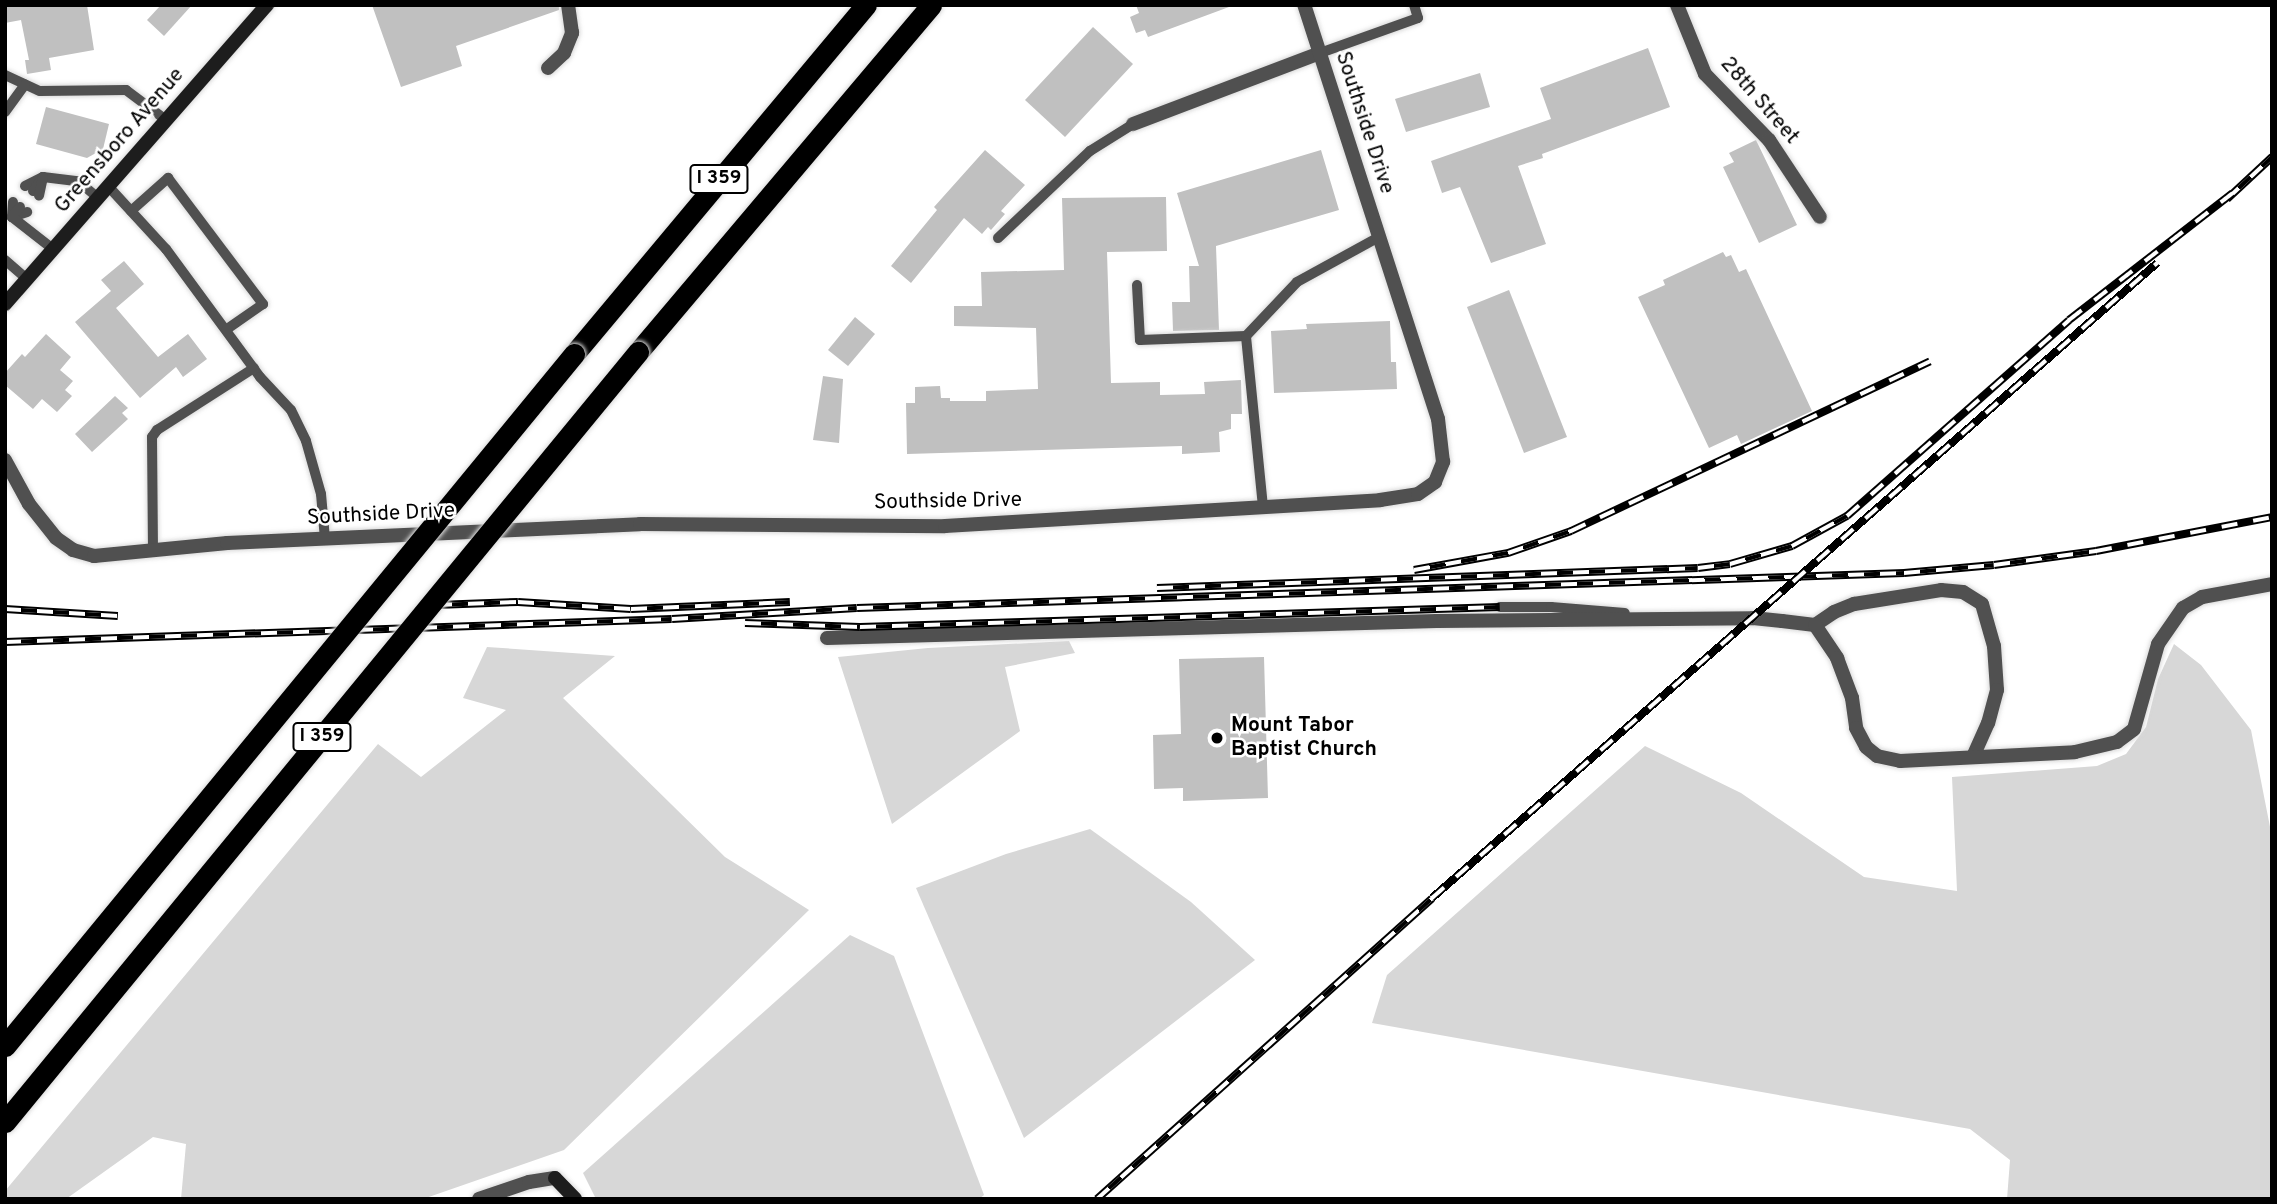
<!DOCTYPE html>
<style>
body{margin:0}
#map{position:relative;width:2277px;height:1204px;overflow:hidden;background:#fff;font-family:Overpass,sans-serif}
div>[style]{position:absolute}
.green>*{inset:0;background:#d7d7d7}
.building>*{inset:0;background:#c0c0c0}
.roads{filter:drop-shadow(0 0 2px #dbdbdb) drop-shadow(0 0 2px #dbdbdb)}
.lane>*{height:10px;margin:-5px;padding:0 5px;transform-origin:5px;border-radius:5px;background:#505050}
.street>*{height:14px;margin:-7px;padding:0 7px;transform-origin:7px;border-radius:7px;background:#505050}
.secondary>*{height:14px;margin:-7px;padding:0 7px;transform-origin:7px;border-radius:7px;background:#1d1d1d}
.highway>*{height:21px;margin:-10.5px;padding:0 10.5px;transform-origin:10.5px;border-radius:10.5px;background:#000}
.rail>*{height:8px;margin-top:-4px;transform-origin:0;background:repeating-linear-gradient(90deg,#fff 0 16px,#000 0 32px);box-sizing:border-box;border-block:2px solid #000}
.bridges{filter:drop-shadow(0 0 2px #dbdbdb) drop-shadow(0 0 2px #dbdbdb)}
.highway-bridge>*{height:21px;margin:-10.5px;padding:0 10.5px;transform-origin:10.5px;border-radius:10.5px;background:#000}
.dots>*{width:19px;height:19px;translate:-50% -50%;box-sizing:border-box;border:4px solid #fff;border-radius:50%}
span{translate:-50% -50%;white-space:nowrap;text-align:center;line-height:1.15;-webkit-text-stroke:5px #fff;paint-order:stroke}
.shield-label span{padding:2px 5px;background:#fff;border:2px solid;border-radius:5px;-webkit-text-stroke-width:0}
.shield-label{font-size:19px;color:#000;font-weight:700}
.street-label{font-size:21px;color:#000}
.poi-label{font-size:21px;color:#000;font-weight:700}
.left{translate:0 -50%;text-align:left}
.frame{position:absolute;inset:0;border:7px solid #000;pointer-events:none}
</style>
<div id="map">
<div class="green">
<i style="clip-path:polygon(1069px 641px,1075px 653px,1005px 667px,1020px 731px,892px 824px,838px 657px,928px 648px)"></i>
<i style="clip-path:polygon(2174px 644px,2201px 665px,2251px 730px,2272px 837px,2272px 1199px,2007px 1199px,2010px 1160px,1970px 1129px,1372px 1023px,1387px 975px,1645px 746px,1741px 793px,1864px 877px,1957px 891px,1952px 777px,2097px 766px,2126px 754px,2146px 727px,2158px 679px)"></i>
<i style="clip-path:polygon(487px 647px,615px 656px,563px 698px,725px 857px,809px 910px,564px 1150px,423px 1199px,181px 1199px,186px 1144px,153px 1137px,66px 1199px,5px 1199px,5px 1191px,378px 744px,421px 777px,506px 710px,463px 698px)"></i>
<i style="clip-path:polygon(1090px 829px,1191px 902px,1255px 960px,1024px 1138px,916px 888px,1006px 854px)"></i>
<i style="clip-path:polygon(850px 935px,894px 956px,984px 1195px,979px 1199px,596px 1199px,583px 1173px)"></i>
</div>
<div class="building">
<i style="clip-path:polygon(5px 5px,87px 5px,94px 50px,49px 58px,51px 70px,27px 74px,25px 60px,29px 60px,21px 20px,5px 23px)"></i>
<i style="clip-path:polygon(161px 5px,192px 5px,164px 36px,147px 20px)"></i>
<i style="clip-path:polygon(372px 5px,559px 5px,559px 10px,456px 46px,462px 66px,401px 87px)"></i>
<i style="clip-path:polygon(1136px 5px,1228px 5px,1229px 7px,1148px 37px,1145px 30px,1136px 33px,1130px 17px,1139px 13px)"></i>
<i style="clip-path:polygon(1093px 27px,1133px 64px,1065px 137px,1025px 100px)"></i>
<i style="clip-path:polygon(1648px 48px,1670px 107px,1542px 154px,1543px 158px,1518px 166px,1546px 244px,1491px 263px,1460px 187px,1442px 193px,1431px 161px,1551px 119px,1540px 88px)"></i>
<i style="clip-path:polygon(1480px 73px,1490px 107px,1406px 132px,1395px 99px)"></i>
<i style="clip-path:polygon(46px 107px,109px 124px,103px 149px,87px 158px,36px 144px)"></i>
<i style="clip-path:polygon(1756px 140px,1797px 225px,1759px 243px,1723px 167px,1734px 162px,1729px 153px)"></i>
<i style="clip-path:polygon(985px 150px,1025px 185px,1001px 211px,1005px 214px,991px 230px,988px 227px,982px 234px,964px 218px,911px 283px,891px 266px,937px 210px,934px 207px)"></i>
<i style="clip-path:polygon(1321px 150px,1339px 210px,1216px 246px,1219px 330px,1173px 331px,1172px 302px,1190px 302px,1189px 266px,1199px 266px,1177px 193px)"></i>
<i style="clip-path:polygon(1166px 197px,1167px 251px,1107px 252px,1111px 383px,1160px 382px,1160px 395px,1205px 394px,1204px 382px,1241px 380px,1242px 414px,1231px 414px,1231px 429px,1219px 432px,1220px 452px,1182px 454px,1182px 446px,907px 454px,906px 403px,915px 403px,915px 387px,940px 386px,941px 398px,950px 398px,950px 401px,986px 401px,986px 391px,1038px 389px,1036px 328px,954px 326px,954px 306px,982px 306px,981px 272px,1064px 270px,1062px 198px)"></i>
<i style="clip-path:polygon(1723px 252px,1726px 257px,1731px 255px,1739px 272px,1746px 269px,1812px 411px,1741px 444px,1737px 435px,1709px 448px,1638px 297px,1665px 285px,1663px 280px)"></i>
<i style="clip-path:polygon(124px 261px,144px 284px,116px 308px,158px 357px,188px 334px,207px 359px,183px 377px,176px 367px,140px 398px,75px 322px,111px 291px,101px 280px)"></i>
<i style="clip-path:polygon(1509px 290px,1567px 437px,1524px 453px,1467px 307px)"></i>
<i style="clip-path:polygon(855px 317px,875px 334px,848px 366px,828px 350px)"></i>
<i style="clip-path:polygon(1390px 321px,1391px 362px,1396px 362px,1397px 389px,1274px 393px,1271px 331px,1307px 329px,1306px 324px)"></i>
<i style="clip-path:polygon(46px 334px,71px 357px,60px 370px,73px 381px,65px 390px,72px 396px,57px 412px,42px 399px,33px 409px,5px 385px,5px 373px,22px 354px,25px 357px)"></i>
<i style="clip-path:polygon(823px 376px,843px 379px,839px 443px,813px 440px)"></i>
<i style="clip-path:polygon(115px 396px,128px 408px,122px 413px,128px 419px,92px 452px,75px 434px)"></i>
<i style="clip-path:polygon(1264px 657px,1268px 798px,1183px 801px,1183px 788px,1154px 789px,1153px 735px,1181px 734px,1179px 659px)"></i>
</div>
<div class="roads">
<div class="lane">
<i style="left:1320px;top:53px;width:104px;rotate:-19.7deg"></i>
<i style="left:1418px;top:18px;width:14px;rotate:-107deg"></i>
<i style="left:5px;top:75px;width:38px;rotate:25deg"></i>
<i style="left:40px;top:91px;width:86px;rotate:-0.7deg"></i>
<i style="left:126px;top:90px;width:50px;rotate:36.9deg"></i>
<i style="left:5px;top:112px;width:34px;rotate:-54deg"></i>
<i style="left:25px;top:186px;width:20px;rotate:-27deg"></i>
<i style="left:43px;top:177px;width:35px;rotate:7deg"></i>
<i style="left:78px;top:181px;width:26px;rotate:40deg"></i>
<i style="left:108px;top:186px;width:86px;rotate:47.4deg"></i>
<i style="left:166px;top:249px;width:159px;rotate:53.7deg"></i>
<i style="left:260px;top:377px;width:45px;rotate:46.8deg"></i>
<i style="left:291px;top:410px;width:34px;rotate:64deg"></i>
<i style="left:306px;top:441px;width:55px;rotate:74.2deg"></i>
<i style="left:321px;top:494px;width:45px;rotate:84.9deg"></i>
<i style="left:33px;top:191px;width:17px;rotate:-54deg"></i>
<i style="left:43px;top:177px;width:19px;rotate:102deg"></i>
<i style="left:13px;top:202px;width:15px;rotate:94deg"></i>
<i style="left:12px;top:217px;width:16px;rotate:-18deg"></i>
<i style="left:20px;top:207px;width:13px;rotate:129deg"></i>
<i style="left:12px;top:217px;width:52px;rotate:38deg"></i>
<i style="left:131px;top:211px;width:50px;rotate:-41.7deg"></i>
<i style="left:168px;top:178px;width:158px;rotate:53deg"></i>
<i style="left:263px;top:304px;width:44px;rotate:145.2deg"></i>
<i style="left:998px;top:238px;width:127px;rotate:-43.4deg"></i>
<i style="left:1090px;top:151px;width:51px;rotate:-32.1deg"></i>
<i style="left:5px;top:260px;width:29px;rotate:41deg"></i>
<i style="left:1137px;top:285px;width:55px;rotate:86.9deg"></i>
<i style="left:1140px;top:340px;width:106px;rotate:-2.2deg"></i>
<i style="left:1263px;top:507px;width:172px;rotate:-95.7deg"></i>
<i style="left:1246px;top:336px;width:74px;rotate:-46.6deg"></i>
<i style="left:1297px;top:282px;width:94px;rotate:-28.8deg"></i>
<i style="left:153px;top:551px;width:114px;rotate:-90.5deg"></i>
<i style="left:152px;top:437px;width:9px;rotate:-54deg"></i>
<i style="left:157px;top:430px;width:115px;rotate:-32.6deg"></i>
<i style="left:1500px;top:607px;width:51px"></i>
<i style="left:1551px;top:607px;width:74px;rotate:4.6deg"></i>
</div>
<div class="street">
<i style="left:1677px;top:5px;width:74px;rotate:67.9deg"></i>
<i style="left:1705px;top:74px;width:92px;rotate:45.9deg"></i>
<i style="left:1769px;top:140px;width:92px;rotate:56.5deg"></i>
<i style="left:548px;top:68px;width:22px;rotate:-43deg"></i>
<i style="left:564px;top:53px;width:22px;rotate:-68deg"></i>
<i style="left:572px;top:33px;width:28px;rotate:-98deg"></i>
<i style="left:1133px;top:124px;width:200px;rotate:-20.8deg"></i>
<i style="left:5px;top:460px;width:50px;rotate:61.4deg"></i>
<i style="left:29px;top:504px;width:43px;rotate:51.5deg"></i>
<i style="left:56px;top:538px;width:21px;rotate:35deg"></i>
<i style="left:73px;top:550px;width:22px;rotate:16deg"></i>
<i style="left:94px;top:556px;width:134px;rotate:-5.6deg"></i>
<i style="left:227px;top:543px;width:413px;rotate:-2.6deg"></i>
<i style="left:640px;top:524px;width:305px;rotate:0.4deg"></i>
<i style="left:945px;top:526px;width:436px;rotate:-3.4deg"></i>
<i style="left:1380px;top:500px;width:38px;rotate:-9deg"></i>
<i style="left:1418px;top:494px;width:21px;rotate:-35deg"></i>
<i style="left:1435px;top:482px;width:22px;rotate:-68deg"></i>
<i style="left:1443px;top:462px;width:43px;rotate:-96.6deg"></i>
<i style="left:1438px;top:419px;width:435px;rotate:-107.9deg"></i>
<i style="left:1815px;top:625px;width:23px;rotate:-34deg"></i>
<i style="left:1834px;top:612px;width:22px;rotate:-22deg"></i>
<i style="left:1854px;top:604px;width:88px;rotate:-9.1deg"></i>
<i style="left:1941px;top:590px;width:22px;rotate:5deg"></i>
<i style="left:1963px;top:592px;width:22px;rotate:32deg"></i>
<i style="left:1982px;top:604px;width:44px;rotate:74.1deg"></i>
<i style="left:1994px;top:646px;width:44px;rotate:86.1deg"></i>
<i style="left:1997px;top:690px;width:34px;rotate:105deg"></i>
<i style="left:1988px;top:723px;width:36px;rotate:114deg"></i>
<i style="left:827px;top:638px;width:610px;rotate:-1.6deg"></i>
<i style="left:1437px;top:621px;width:316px;rotate:-0.5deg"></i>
<i style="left:1753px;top:618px;width:29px;rotate:6deg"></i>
<i style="left:1782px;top:621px;width:33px;rotate:7deg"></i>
<i style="left:1815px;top:625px;width:40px;rotate:56deg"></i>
<i style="left:1837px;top:658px;width:43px;rotate:69.4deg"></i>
<i style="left:1852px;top:698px;width:30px;rotate:82deg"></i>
<i style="left:1856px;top:728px;width:21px;rotate:62deg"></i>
<i style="left:1866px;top:747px;width:14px;rotate:39deg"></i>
<i style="left:1877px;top:756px;width:24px;rotate:12deg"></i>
<i style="left:1900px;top:761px;width:175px;rotate:-2.9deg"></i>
<i style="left:2075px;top:752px;width:43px;rotate:-13.4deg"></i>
<i style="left:2117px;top:742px;width:21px;rotate:-37deg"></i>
<i style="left:2134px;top:729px;width:88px;rotate:-74.2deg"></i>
<i style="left:2158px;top:644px;width:44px;rotate:-55.2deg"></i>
<i style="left:2183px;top:608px;width:22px;rotate:-30deg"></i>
<i style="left:2202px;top:597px;width:71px;rotate:-10.5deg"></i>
<i style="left:479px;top:1199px;width:53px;rotate:-18.8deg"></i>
<i style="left:529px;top:1182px;width:26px;rotate:-9deg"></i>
</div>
<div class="secondary">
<i style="left:5px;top:304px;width:398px;rotate:-48.8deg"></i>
<i style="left:555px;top:1178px;width:29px;rotate:46deg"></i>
</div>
<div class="highway">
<i style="left:638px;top:352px;width:454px;rotate:-49.8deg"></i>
<i style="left:574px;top:354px;width:455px;rotate:-50.1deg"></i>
</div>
</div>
<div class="rail">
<i style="left:2227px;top:199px;width:62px;rotate:-43deg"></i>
<i style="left:1414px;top:570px;width:96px;rotate:-10.3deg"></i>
<i style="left:1508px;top:553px;width:67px;rotate:-19.2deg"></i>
<i style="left:1571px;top:531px;width:397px;rotate:-25.3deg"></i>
<i style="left:1157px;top:588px;width:541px;rotate:-2.12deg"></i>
<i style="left:1698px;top:568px;width:32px;rotate:-7deg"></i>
<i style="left:1730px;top:564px;width:65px;rotate:-16.2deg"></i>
<i style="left:1792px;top:546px;width:63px;rotate:-28.6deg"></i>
<i style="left:1847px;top:516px;width:296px;rotate:-41.4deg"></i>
<i style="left:2069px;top:320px;width:207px;rotate:-37.8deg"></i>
<i style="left:436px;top:605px;width:82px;rotate:-2.1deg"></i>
<i style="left:518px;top:602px;width:113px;rotate:3.5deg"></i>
<i style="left:631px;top:609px;width:159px;rotate:-2.5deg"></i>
<i style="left:5px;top:609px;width:113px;rotate:3.5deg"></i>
<i style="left:745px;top:623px;width:115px;rotate:2deg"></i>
<i style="left:860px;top:627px;width:640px;rotate:-1.79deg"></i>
<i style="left:5px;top:642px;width:667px;rotate:-1.97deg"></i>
<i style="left:672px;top:619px;width:185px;rotate:-3.4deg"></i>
<i style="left:857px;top:608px;width:1048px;rotate:-1.91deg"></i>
<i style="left:1904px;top:573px;width:90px;rotate:-5.1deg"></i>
<i style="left:1994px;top:565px;width:103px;rotate:-7.8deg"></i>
<i style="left:2096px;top:551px;width:179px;rotate:-10.9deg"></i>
<i style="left:1097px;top:1199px;width:450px;rotate:-41.9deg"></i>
<i style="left:1432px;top:898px;width:964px;rotate:-41.21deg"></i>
</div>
<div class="bridges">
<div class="highway-bridge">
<i style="left:5px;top:1046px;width:896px;rotate:-50.57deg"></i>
<i style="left:5px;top:1122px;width:997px;rotate:-50.58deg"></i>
</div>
</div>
<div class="dots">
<i style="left:1217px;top:738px;background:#000"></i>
</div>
<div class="shield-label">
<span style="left:719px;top:179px">I 359</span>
<span style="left:322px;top:737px">I 359</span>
</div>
<div class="street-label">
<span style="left:1759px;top:101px;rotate:49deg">28th Street</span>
<span style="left:1364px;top:123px;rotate:72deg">Southside Drive</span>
<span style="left:120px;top:141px;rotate:-49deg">Greensboro Avenue</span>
<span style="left:948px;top:502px;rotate:-1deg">Southside Drive</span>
<span style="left:381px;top:515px;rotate:-3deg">Southside Drive</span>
</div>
<div class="poi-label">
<span class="left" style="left:1231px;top:738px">Mount Tabor<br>Baptist Church</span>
</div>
<div class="frame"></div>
</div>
